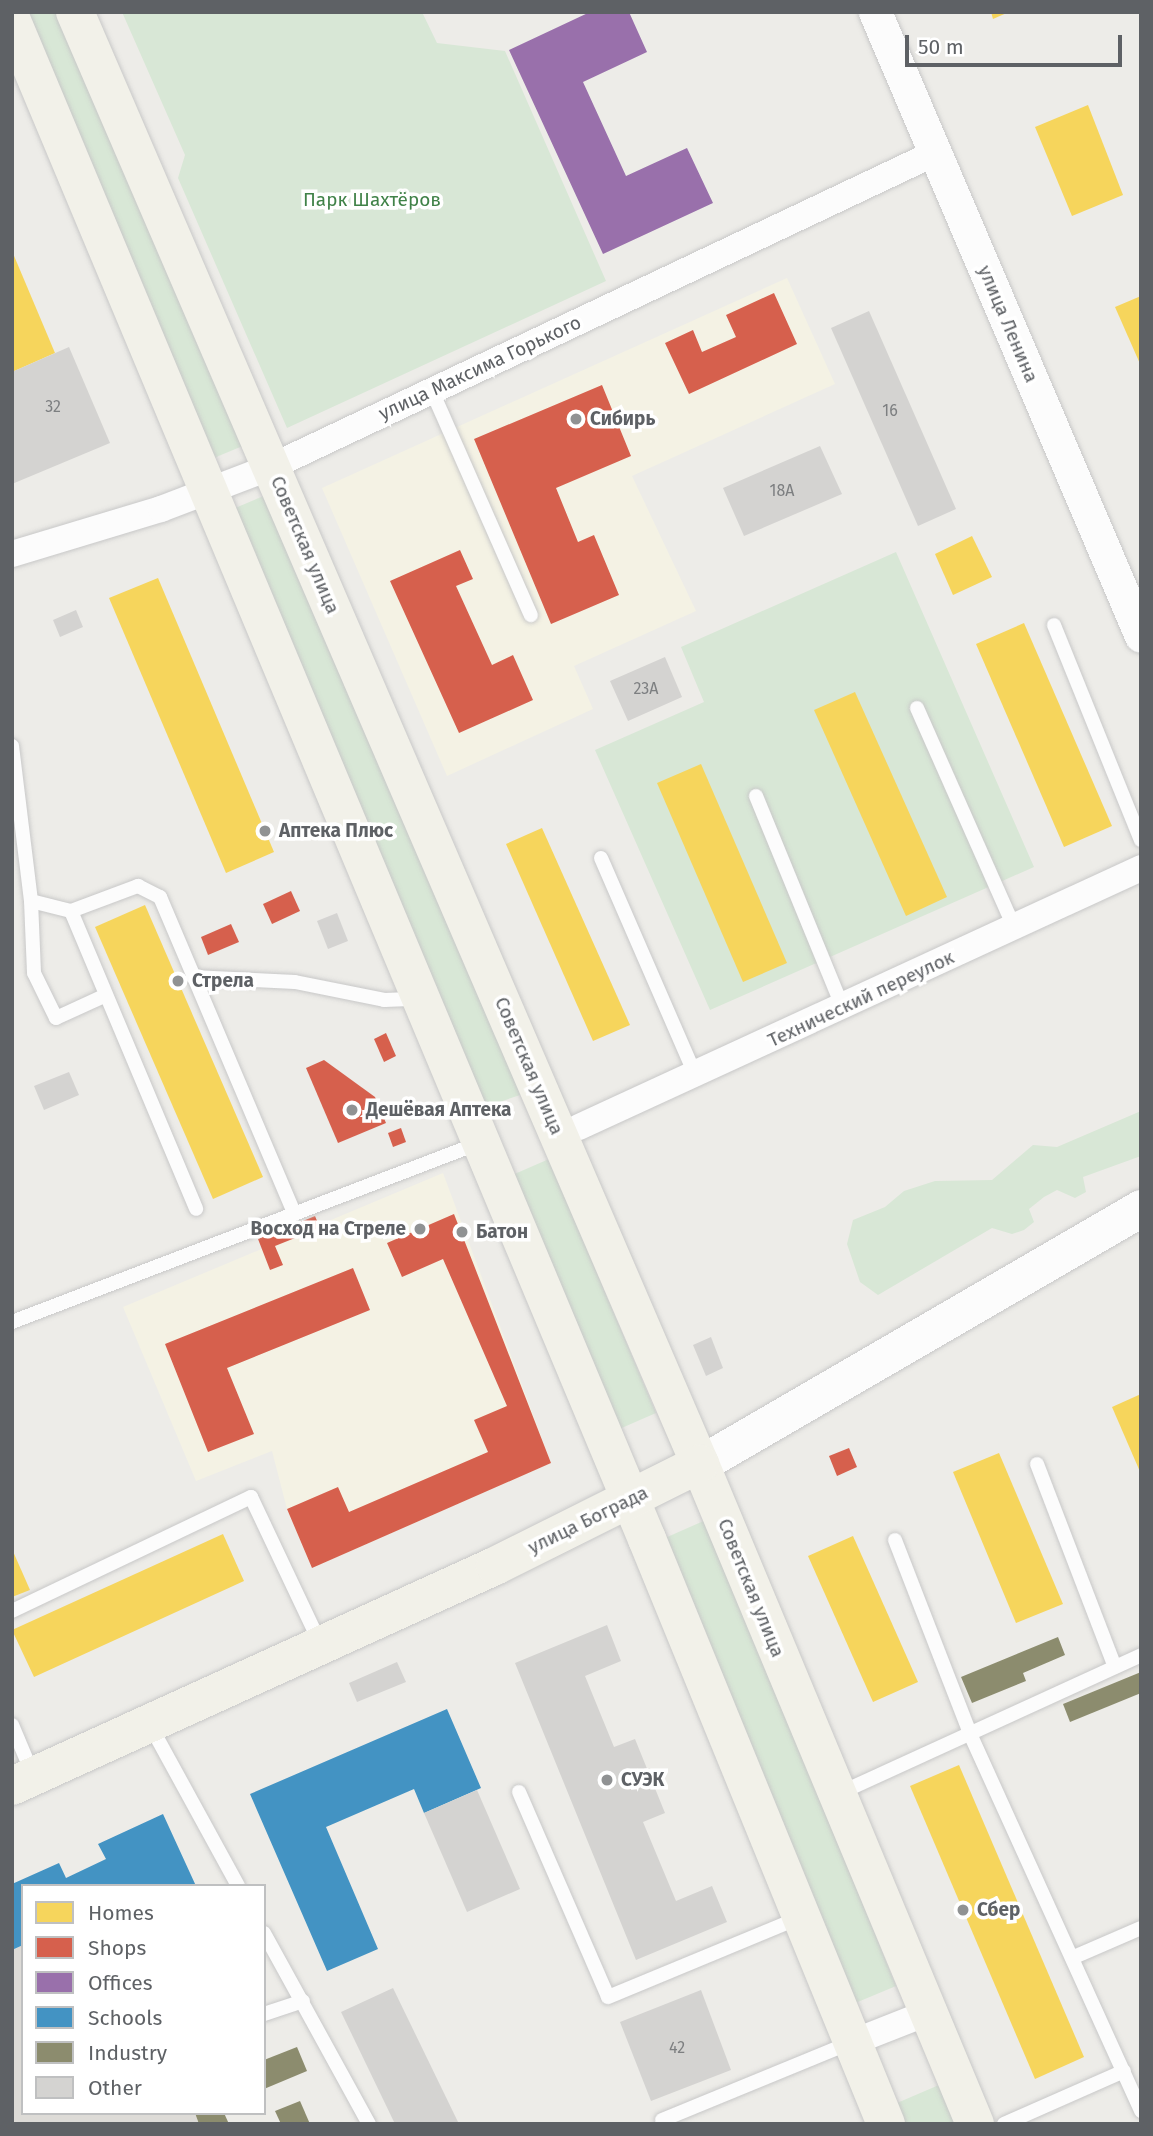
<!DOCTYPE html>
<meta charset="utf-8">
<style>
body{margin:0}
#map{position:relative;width:1153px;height:2136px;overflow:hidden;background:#edece8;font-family:"Fira Sans",sans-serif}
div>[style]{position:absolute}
.commercial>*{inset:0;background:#f4f2e4}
.education>*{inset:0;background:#dddbd7}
.green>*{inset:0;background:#d8e7d6}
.homes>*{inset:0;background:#f6d55c}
.shops>*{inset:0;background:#d6604d}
.offices>*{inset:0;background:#9970ab}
.schools>*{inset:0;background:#4393c3}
.industry>*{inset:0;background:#8c8c6e}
.building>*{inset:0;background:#d4d3d1}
.roads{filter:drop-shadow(0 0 2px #c8c8c8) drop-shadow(0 0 2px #c8c8c8)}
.service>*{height:14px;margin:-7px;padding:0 7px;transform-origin:7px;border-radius:7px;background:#fcfcfc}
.minor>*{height:26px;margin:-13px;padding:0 13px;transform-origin:13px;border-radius:13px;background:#fcfcfc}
.tertiary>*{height:33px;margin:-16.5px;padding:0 16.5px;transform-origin:16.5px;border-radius:16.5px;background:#fcfcfc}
.secondary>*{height:37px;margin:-18.5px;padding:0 18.5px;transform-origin:18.5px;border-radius:18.5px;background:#fcfcfc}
.primary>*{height:38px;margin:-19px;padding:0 19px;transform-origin:19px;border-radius:19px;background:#f2f1e9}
.dots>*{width:19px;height:19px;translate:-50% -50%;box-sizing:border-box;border:4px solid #fff;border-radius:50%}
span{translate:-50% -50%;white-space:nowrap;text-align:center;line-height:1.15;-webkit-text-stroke:7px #fff;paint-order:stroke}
.number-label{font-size:16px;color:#7d7f81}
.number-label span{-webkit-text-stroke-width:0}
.park-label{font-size:19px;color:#408248}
.street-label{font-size:19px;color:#5e6165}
.poi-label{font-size:19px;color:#5e6165;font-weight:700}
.left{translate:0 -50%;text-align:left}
.right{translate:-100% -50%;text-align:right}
.frame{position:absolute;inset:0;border:14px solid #5e6165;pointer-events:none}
.legend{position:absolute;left:21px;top:1884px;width:245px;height:231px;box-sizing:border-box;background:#fff;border:2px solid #bfc0c1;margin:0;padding:9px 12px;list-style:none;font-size:21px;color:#5e6165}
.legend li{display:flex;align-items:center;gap:14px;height:35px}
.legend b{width:35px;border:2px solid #bfc0c1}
.scale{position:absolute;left:905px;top:35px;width:217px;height:32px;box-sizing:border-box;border:4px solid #5e6165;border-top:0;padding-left:9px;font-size:21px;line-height:24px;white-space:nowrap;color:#5e6165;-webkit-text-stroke:5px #fff;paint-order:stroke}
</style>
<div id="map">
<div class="commercial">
<i style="clip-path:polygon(787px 278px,835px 384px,632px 476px,696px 611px,574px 666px,593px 709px,447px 776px,322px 488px)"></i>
<i style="clip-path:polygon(443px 1173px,551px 1463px,312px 1568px,287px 1509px,272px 1451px,196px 1481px,123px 1307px)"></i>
</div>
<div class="education">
<i style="clip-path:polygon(23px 1945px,23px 2113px,195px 2113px,199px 2124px,12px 2124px,12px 1950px)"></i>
</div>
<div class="green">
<i style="clip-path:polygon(23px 12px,57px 12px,245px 445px,209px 460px)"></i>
<i style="clip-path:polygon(122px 12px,422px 12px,437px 43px,505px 51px,606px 281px,287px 428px,178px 178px,185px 155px)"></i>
<i style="clip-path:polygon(266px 495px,523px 1094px,482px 1108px,228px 511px)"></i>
<i style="clip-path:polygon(896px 552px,1034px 867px,710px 1010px,595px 750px,704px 702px,681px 647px)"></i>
<i style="clip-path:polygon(1141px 1111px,1141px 1156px,1083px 1177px,1086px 1192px,1075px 1198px,1057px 1190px,1044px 1197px,1029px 1209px,1034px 1222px,1024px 1230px,1012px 1234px,992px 1228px,878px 1295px,860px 1282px,847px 1244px,853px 1220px,885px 1207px,904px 1191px,935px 1181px,992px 1180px,1033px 1145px,1057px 1147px)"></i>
<i style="clip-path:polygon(549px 1159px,656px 1413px,617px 1430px,510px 1176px)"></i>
<i style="clip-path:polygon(708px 1519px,896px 1986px,853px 2004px,665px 1538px)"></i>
<i style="clip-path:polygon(939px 2085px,956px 2124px,905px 2124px,897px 2103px)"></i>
</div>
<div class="homes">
<i style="clip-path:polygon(991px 12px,1009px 12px,993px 19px)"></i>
<i style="clip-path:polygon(1088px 105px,1123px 195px,1072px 216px,1035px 127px)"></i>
<i style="clip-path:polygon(12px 251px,55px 353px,12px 372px)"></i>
<i style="clip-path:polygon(1141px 296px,1141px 366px,1115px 307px)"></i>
<i style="clip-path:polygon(972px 536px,992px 577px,953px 595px,935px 554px)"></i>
<i style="clip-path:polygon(158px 578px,274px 852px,226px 873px,109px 598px)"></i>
<i style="clip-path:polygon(1024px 623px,1112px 826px,1064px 847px,976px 644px)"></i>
<i style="clip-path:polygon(855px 692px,947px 897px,906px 916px,814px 710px)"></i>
<i style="clip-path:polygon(701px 764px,787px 963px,743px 982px,657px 783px)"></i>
<i style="clip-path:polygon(542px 828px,630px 1025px,593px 1041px,506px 844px)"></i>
<i style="clip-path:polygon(145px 905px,263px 1177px,213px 1199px,95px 927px)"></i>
<i style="clip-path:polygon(1141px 1394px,1141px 1474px,1112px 1407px)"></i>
<i style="clip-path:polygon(999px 1453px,1063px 1604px,1016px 1623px,953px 1472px)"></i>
<i style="clip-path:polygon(223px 1534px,244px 1581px,34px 1677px,12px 1630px)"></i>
<i style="clip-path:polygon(853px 1536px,918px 1682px,873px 1702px,808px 1556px)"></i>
<i style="clip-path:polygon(12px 1549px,30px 1590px,12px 1597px)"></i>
<i style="clip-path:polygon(959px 1765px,1084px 2057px,1035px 2079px,910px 1786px)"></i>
</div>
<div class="shops">
<i style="clip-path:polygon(774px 293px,797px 344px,689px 394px,665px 343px,693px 330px,702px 352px,736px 337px,726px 315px)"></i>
<i style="clip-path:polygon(602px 385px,631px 456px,556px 488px,578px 542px,594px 535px,619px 595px,551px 624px,474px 439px)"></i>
<i style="clip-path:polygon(460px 550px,473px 579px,456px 586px,492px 665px,513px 655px,533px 700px,459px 733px,390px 581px)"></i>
<i style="clip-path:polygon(291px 891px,300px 911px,272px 924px,263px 904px)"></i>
<i style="clip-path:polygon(231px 924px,239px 942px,208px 955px,201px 937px)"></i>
<i style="clip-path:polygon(386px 1033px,396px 1056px,384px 1062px,374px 1039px)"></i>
<i style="clip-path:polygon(324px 1060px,375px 1097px,386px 1123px,338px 1143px,306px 1068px)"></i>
<i style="clip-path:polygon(401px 1128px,406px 1142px,393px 1147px,388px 1133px)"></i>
<i style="clip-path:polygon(454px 1214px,551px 1463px,312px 1568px,287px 1509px,338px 1487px,349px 1512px,488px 1452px,474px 1420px,507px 1406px,443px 1259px,402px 1277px,387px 1243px)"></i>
<i style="clip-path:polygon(315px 1216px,320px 1228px,275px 1246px,283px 1265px,270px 1270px,258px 1239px)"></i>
<i style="clip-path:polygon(353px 1268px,370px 1310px,227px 1368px,254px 1434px,208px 1452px,165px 1344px)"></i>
<i style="clip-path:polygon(849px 1448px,857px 1467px,837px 1476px,829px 1456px)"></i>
</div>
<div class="offices">
<i style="clip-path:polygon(590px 12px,629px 12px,647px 52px,583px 82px,626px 176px,687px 148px,713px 203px,603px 254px,509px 50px)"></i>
</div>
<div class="schools">
<i style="clip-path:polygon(447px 1709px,481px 1788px,424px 1813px,414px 1789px,326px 1827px,378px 1949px,327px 1971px,250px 1794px)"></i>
<i style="clip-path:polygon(163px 1814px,196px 1886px,23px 1886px,23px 1945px,12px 1950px,12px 1884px,59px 1863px,66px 1878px,106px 1859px,98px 1844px)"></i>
</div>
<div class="industry">
<i style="clip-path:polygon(1058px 1637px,1065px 1655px,1023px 1673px,1026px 1681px,972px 1703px,961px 1677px)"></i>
<i style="clip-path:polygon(1141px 1672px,1141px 1693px,1070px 1722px,1063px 1704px)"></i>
<i style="clip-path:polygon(297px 2047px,307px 2071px,264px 2089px,264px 2060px)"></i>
<i style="clip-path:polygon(300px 2101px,310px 2124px,281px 2124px,275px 2111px)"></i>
<i style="clip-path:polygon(195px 2113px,224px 2113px,229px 2124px,199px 2124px)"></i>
</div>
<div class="building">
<i style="clip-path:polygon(869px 311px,956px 509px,918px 526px,831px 328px)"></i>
<i style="clip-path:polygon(69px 347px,110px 443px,12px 484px,12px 372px)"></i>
<i style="clip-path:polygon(820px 446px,842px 494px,744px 536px,723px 488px)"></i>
<i style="clip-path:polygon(76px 610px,83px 627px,60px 637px,53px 620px)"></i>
<i style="clip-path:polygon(665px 657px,682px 697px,628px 721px,610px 681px)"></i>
<i style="clip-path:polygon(337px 913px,348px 941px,328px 949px,317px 921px)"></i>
<i style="clip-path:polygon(69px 1072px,79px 1095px,44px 1110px,34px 1086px)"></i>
<i style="clip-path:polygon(711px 1337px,723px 1368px,706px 1376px,693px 1345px)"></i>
<i style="clip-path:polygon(607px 1625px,621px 1661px,585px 1676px,614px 1747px,635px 1739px,665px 1813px,643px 1822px,676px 1901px,712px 1886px,727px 1922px,636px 1960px,515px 1663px)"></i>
<i style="clip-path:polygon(397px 1662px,406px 1682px,357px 1702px,349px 1683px)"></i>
<i style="clip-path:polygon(477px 1790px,520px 1889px,467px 1912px,424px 1813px)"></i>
<i style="clip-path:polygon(393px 1988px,459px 2124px,395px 2124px,341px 2012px)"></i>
<i style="clip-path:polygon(701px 1990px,731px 2070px,651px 2101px,620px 2022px)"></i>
</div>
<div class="roads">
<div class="service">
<i style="left:432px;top:391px;width:245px;rotate:66.2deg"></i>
<i style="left:1054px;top:625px;width:232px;rotate:68deg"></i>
<i style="left:917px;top:708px;width:240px;rotate:66.1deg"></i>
<i style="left:12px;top:746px;width:156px;rotate:83deg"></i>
<i style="left:31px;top:901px;width:72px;rotate:87.6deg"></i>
<i style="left:34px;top:973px;width:50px;rotate:63.9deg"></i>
<i style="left:56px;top:1018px;width:55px;rotate:-24.7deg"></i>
<i style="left:756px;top:796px;width:229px;rotate:67.7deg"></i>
<i style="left:601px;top:858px;width:238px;rotate:66.5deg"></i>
<i style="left:31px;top:901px;width:41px;rotate:14deg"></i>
<i style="left:71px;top:911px;width:72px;rotate:-20.5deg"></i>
<i style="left:138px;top:886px;width:25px;rotate:27deg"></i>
<i style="left:160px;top:897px;width:343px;rotate:67deg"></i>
<i style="left:71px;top:911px;width:323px;rotate:67.2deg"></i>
<i style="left:193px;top:977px;width:102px;rotate:2.8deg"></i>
<i style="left:295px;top:982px;width:91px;rotate:11.4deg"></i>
<i style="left:384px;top:1000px;width:33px;rotate:-2deg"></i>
<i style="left:12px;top:1322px;width:500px;rotate:-20.97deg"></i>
<i style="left:1037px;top:1464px;width:217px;rotate:69deg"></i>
<i style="left:895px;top:1540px;width:210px;rotate:68.8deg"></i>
<i style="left:971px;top:1736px;width:412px;rotate:65.6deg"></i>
<i style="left:12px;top:1611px;width:265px;rotate:-25.5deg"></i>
<i style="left:251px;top:1497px;width:164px;rotate:64.7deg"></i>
<i style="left:12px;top:1725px;width:54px;rotate:67.2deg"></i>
<i style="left:150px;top:1725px;width:183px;rotate:61.3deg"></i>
<i style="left:519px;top:1792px;width:223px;rotate:66.5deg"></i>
<i style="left:608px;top:1997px;width:207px;rotate:-22.5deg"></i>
<i style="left:840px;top:1793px;width:331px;rotate:-24.6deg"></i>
<i style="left:264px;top:1933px;width:218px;rotate:61.2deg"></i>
<i style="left:1074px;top:1957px;width:73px;rotate:-23.4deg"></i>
<i style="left:264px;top:2014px;width:41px;rotate:-18.4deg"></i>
<i style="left:662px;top:2120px;width:203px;rotate:-22.3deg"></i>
<i style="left:1004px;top:2124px;width:131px;rotate:-23.8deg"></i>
</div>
<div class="minor">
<i style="left:12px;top:554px;width:156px;rotate:-16.8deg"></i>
<i style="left:161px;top:509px;width:118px;rotate:-20.9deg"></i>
<i style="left:271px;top:467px;width:735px;rotate:-25.31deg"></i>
<i style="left:579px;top:1127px;width:619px;rotate:-24.74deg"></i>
<i style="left:851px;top:2043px;width:82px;rotate:-21.5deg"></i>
</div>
<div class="tertiary">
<i style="left:875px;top:12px;width:678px;rotate:66.91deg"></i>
</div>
<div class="secondary">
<i style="left:700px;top:1464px;width:510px;rotate:-30.14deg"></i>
</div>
<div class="primary">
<i style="left:75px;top:12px;width:1581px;rotate:66.71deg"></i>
<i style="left:700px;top:1464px;width:715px;rotate:67.38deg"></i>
<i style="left:12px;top:21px;width:1645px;rotate:67.3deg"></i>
<i style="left:647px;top:1539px;width:632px;rotate:67.78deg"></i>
<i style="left:12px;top:1786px;width:531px;rotate:-24.49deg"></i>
<i style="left:495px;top:1566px;width:229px;rotate:-26.5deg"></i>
</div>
</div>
<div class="dots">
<i style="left:576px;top:419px;background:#909293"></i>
<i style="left:265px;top:831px;background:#909293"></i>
<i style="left:178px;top:981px;background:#909293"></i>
<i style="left:352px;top:1110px;background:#909293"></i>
<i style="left:420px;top:1229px;background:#909293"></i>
<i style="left:462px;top:1232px;background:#909293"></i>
<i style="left:607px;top:1780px;background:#909293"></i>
<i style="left:963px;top:1910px;background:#909293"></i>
</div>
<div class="number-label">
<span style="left:53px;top:407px">32</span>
<span style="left:890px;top:411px">16</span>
<span style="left:782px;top:491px">18А</span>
<span style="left:646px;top:689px">23А</span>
<span style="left:677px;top:2048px">42</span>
</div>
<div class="park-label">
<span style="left:372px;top:200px">Парк Шахтёров</span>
</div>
<div class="street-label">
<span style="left:1008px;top:324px;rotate:67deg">улица Ленина</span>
<span style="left:480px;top:368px;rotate:-25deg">улица Максима Горького</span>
<span style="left:305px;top:545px;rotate:67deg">Советская улица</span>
<span style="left:861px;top:999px;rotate:-25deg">Технический переулок</span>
<span style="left:529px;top:1066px;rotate:67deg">Советская улица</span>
<span style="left:588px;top:1520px;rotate:-26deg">улица Бограда</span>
<span style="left:751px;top:1588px;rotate:68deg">Советская улица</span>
</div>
<div class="poi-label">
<span class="left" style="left:590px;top:419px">Сибирь</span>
<span class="left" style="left:279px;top:831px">Аптека Плюс</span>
<span class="left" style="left:192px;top:981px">Стрела</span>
<span class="left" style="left:366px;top:1110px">Дешёвая Аптека</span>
<span class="right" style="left:406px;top:1229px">Восход на Стреле</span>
<span class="left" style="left:476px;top:1232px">Батон</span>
<span class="left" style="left:621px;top:1780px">СУЭК</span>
<span class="left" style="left:977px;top:1910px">Сбер</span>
</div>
<div class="frame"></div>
<ul class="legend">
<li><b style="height:19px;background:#f6d55c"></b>Homes</li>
<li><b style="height:19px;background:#d6604d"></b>Shops</li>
<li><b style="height:19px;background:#9970ab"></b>Offices</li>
<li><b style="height:19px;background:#4393c3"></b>Schools</li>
<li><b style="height:19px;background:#8c8c6e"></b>Industry</li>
<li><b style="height:19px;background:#d4d3d1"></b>Other</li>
</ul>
<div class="scale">50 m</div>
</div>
